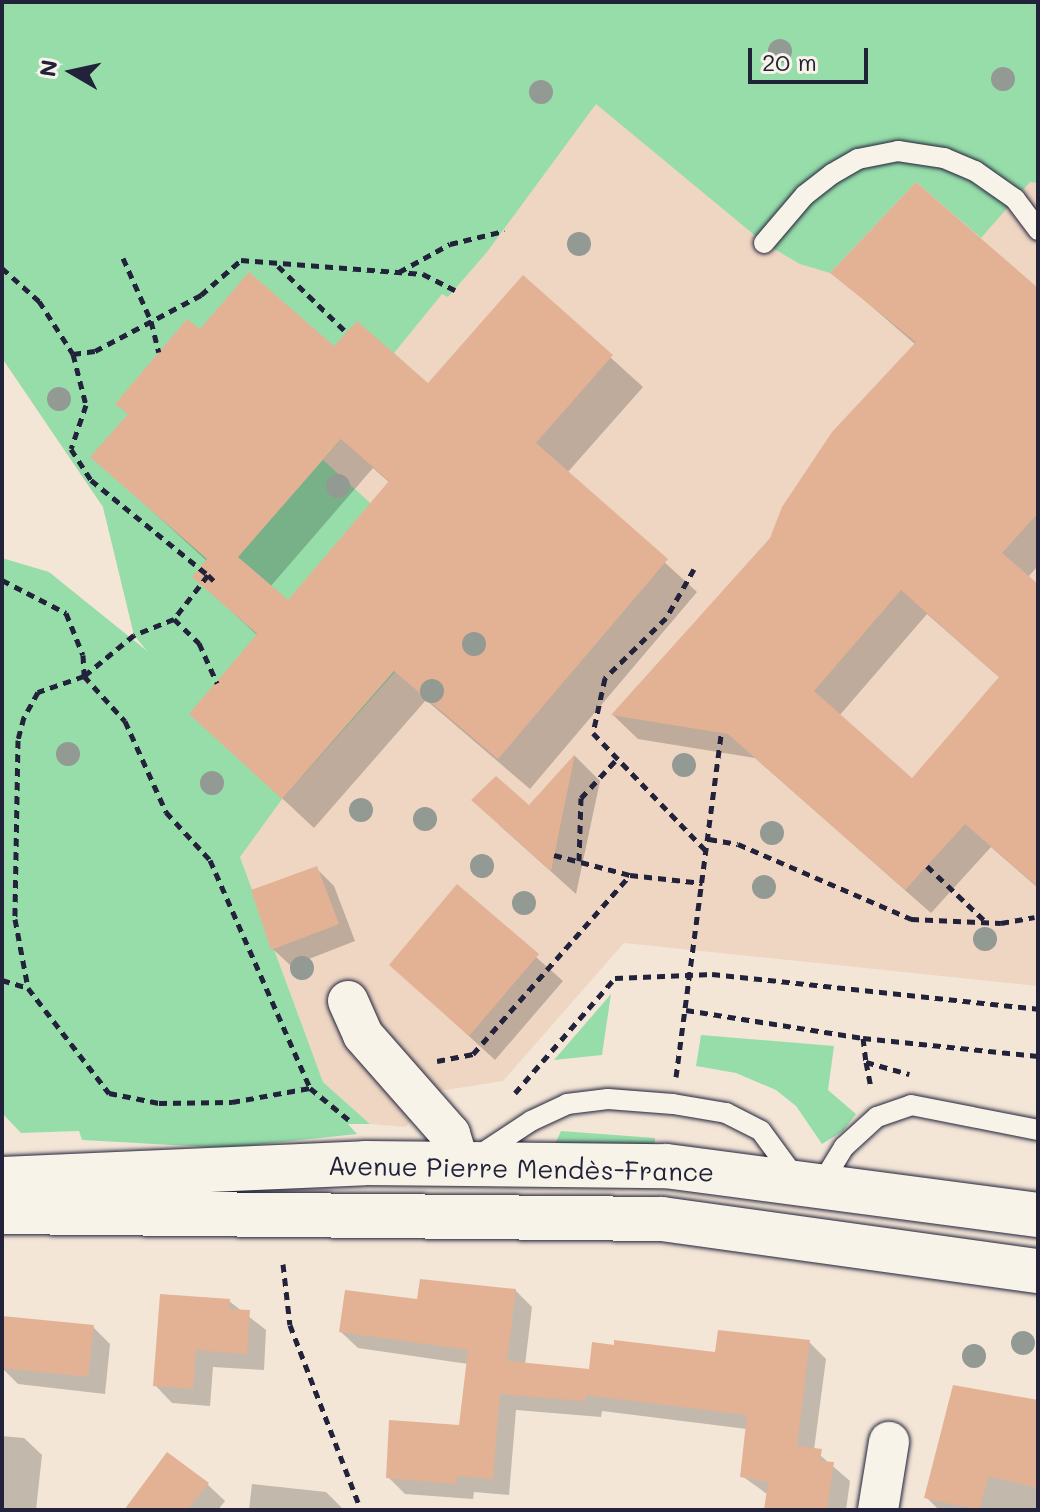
<!DOCTYPE html>
<meta charset="utf-8">
<style>
body{margin:0}
#map{position:relative;width:1040px;height:1512px;overflow:hidden;background:#f3e6d7;font-family:Mali,sans-serif}
div>[style]{position:absolute}
.built>*{inset:0;background:#eed6c3}
.green>*{inset:0;background:#97ddaa}
.shadow>*{inset:0;background:#0003}
.building>*{inset:0;background:#e3b295}
.path>*{height:5px;margin-top:-2.5px;transform-origin:0;background:repeating-linear-gradient(90deg,#22223b 0 8px,transparent 0 14px)}
.roads{filter:drop-shadow(0 0 2px #22223b) drop-shadow(0 0 2px #22223b)}
.service>*{height:20px;margin:-10px;padding:0 10px;transform-origin:10px;border-radius:10px;background:#f7f3e8}
.minor>*{height:40px;margin:-20px;padding:0 20px;transform-origin:20px;border-radius:20px;background:#f7f3e8}
.tertiary>*{height:44px;margin:-22px;padding:0 22px;transform-origin:22px;border-radius:22px;background:#f7f3e8}
.trees>*{width:24px;height:24px;margin:-12px;border-radius:50%;background:#939993}
span{translate:-50% -50%;white-space:nowrap;text-align:center;line-height:1.15;-webkit-text-stroke:6px #f7f3e8;paint-order:stroke}
.street-label{font-size:26px;color:#22223b}
.frame{position:absolute;inset:0;border:4px solid #22223b;pointer-events:none}
.north{position:absolute;left:32px;top:32px;width:80px;height:80px;-webkit-text-stroke:6px #f7f3e8;paint-order:stroke;rotate:279deg;font-size:22px;font-weight:700;line-height:32px;text-align:center;color:#22223b}
.north::after{content:'';display:block;margin:auto;width:28px;height:36px;background:#22223b;clip-path:polygon(50% 0,100% 100%,50% 72%,0 100%)}
.scale{position:absolute;left:748px;top:48px;width:120px;height:36px;box-sizing:border-box;border:4px solid #22223b;border-top:0;padding-left:10px;font-size:24px;line-height:28px;white-space:nowrap;color:#22223b;-webkit-text-stroke:6px #f7f3e8;paint-order:stroke}
</style>
<div id="map">
<div class="built">
<i style="clip-path:polygon(2px 2px,1038px 2px,1038px 986px,624px 943px,503px 1081px,433px 1092px,406px 1127px,370px 1124px,323px 1082px,240px 857px,151px 655px,134px 635px,103px 507px,2px 358px)"></i>
</div>
<div class="green">
<i style="clip-path:polygon(2px 2px,1038px 2px,1038px 183px,1030px 182px,981px 238px,916px 182px,830px 273px,800px 264px,764px 243px,596px 104px,487px 252px,448px 297px,442px 294px,394px 353px,406px 364px,323px 460px,467px 591px,282px 799px,240px 857px,323px 1082px,370px 1124px,348px 1124px,357px 1134px,227px 1148px,82px 1140px,79px 1131px,21px 1133px,2px 1113px,2px 558px,49px 572px,147px 651px,134px 635px,103px 507px,2px 358px)"></i>
<i style="clip-path:polygon(611px 994px,602px 1055px,554px 1060px)"></i>
<i style="clip-path:polygon(701px 1035px,834px 1046px,828px 1090px,856px 1114px,843px 1131px,822px 1144px,796px 1106px,776px 1090px,736px 1073px,696px 1066px)"></i>
<i style="clip-path:polygon(561px 1131px,655px 1138px,654px 1154px,554px 1146px)"></i>
</div>
<div class="shadow">
<i style="clip-path:polygon(evenodd,833px 273px,1038px 291px,1038px 566px,1027px 578px,1038px 587px,1038px 888px,991px 847px,931px 913px,755px 758px,638px 739px,613px 715px,772px 539px,916px 345px,833px 273px,927px 614px,1000px 678px,912px 780px,839px 716px,927px 614px)"></i>
<i style="clip-path:polygon(evenodd,523px 278px,643px 387px,567px 473px,697px 592px,530px 789px,426px 700px,314px 828px,192px 714px,258px 636px,195px 577px,208px 562px,93px 457px,129px 415px,118px 404px,201px 332px,334px 348px,428px 386px,523px 278px,373px 468px,390px 483px,288px 603px,270px 587px,373px 468px)"></i>
<i style="clip-path:polygon(575px 756px,600px 781px,576px 894px,499px 825px,529px 808px)"></i>
<i style="clip-path:polygon(316px 868px,334px 886px,355px 941px,291px 966px,273px 949px)"></i>
<i style="clip-path:polygon(457px 887px,563px 981px,495px 1060px,397px 970px)"></i>
<i style="clip-path:polygon(515px 1290px,532px 1307px,525px 1365px,590px 1371px,809px 1342px,826px 1359px,814px 1450px,850px 1481px,846px 1510px,765px 1510px,767px 1494px,742px 1476px,747px 1429px,602px 1411px,601px 1417px,516px 1410px,509px 1495px,474px 1492px,473px 1499px,405px 1494px,388px 1477px,460px 1427px,468px 1364px,358px 1348px,341px 1332px,419px 1302px)"></i>
<i style="clip-path:polygon(229px 1301px,266px 1330px,264px 1370px,213px 1367px,210px 1406px,172px 1403px,155px 1385px)"></i>
<i style="clip-path:polygon(93px 1327px,110px 1344px,105px 1394px,18px 1384px,2px 1368px,2px 1350px)"></i>
<i style="clip-path:polygon(1038px 1404px,1038px 1510px,939px 1510px,926px 1497px)"></i>
<i style="clip-path:polygon(2px 1436px,24px 1438px,42px 1455px,36px 1510px,2px 1510px)"></i>
<i style="clip-path:polygon(207px 1484px,225px 1501px,218px 1510px,126px 1510px)"></i>
<i style="clip-path:polygon(252px 1484px,326px 1492px,344px 1510px,249px 1510px)"></i>
</div>
<div class="building">
<i style="clip-path:polygon(evenodd,916px 182px,1038px 288px,1038px 513px,1002px 553px,1038px 584px,1038px 887px,965px 824px,905px 890px,728px 734px,611px 715px,770px 538px,782px 507px,832px 432px,916px 342px,830px 273px,916px 182px,901px 590px,999px 677px,912px 778px,814px 691px,901px 590px)"></i>
<i style="clip-path:polygon(evenodd,249px 272px,334px 346px,357px 321px,428px 383px,523px 275px,613px 355px,536px 443px,668px 559px,498px 759px,394px 671px,282px 799px,189px 714px,257px 634px,192px 577px,207px 559px,90px 457px,128px 414px,115px 404px,187px 319px,200px 329px,249px 272px,341px 439px,389px 481px,288px 600px,238px 557px,341px 439px)"></i>
<i style="clip-path:polygon(575px 754px,551px 871px,471px 800px,496px 776px,529px 805px)"></i>
<i style="clip-path:polygon(317px 866px,339px 924px,271px 950px,251px 890px)"></i>
<i style="clip-path:polygon(457px 884px,539px 954px,469px 1036px,389px 965px)"></i>
<i style="clip-path:polygon(420px 1279px,516px 1289px,507px 1361px,589px 1369px,592px 1342px,614px 1345px,614px 1340px,715px 1352px,718px 1330px,810px 1340px,797px 1446px,822px 1449px,820px 1461px,834px 1462px,827px 1510px,764px 1510px,768px 1482px,740px 1477px,747px 1415px,586px 1395px,585px 1401px,500px 1394px,493px 1479px,457px 1476px,457px 1484px,386px 1478px,389px 1420px,459px 1425px,468px 1350px,339px 1332px,345px 1290px,417px 1299px)"></i>
<i style="clip-path:polygon(160px 1294px,230px 1299px,229px 1309px,250px 1310px,247px 1354px,196px 1350px,193px 1389px,153px 1386px)"></i>
<i style="clip-path:polygon(2px 1316px,94px 1325px,88px 1377px,2px 1368px)"></i>
<i style="clip-path:polygon(953px 1385px,1038px 1400px,1038px 1488px,989px 1476px,979px 1510px,924px 1498px)"></i>
<i style="clip-path:polygon(167px 1452px,209px 1483px,187px 1510px,124px 1510px)"></i>
</div>
<div class="path">
<i style="left:123px;top:258px;width:69px;rotate:66deg"></i>
<i style="left:151px;top:321px;width:32px;rotate:76deg"></i>
<i style="left:278px;top:266px;width:95px;rotate:44.1deg"></i>
<i style="left:2px;top:268px;width:50px;rotate:41.7deg"></i>
<i style="left:39px;top:301px;width:63px;rotate:57.3deg"></i>
<i style="left:73px;top:354px;width:22px;rotate:-8deg"></i>
<i style="left:95px;top:351px;width:120px;rotate:-27.8deg"></i>
<i style="left:201px;top:295px;width:53px;rotate:-41.2deg"></i>
<i style="left:241px;top:260px;width:183px;rotate:4.4deg"></i>
<i style="left:423px;top:274px;width:36px;rotate:27deg"></i>
<i style="left:399px;top:272px;width:58px;rotate:-28.8deg"></i>
<i style="left:450px;top:244px;width:56px;rotate:-13.5deg"></i>
<i style="left:73px;top:354px;width:53px;rotate:75.7deg"></i>
<i style="left:86px;top:405px;width:46px;rotate:108.8deg"></i>
<i style="left:71px;top:449px;width:37px;rotate:57deg"></i>
<i style="left:91px;top:480px;width:151px;rotate:39.1deg"></i>
<i style="left:208px;top:575px;width:56px;rotate:127.7deg"></i>
<i style="left:174px;top:619px;width:43px;rotate:158.2deg"></i>
<i style="left:134px;top:635px;width:65px;rotate:140.6deg"></i>
<i style="left:84px;top:676px;width:49px;rotate:160.8deg"></i>
<i style="left:38px;top:692px;width:29px;rotate:119deg"></i>
<i style="left:24px;top:717px;width:24px;rotate:105deg"></i>
<i style="left:18px;top:740px;width:179px;rotate:91deg"></i>
<i style="left:15px;top:919px;width:70px;rotate:79.3deg"></i>
<i style="left:28px;top:988px;width:133px;rotate:52.4deg"></i>
<i style="left:109px;top:1093px;width:51px;rotate:11.3deg"></i>
<i style="left:159px;top:1103px;width:73px;rotate:-0.8deg"></i>
<i style="left:232px;top:1102px;width:79px;rotate:-10.2deg"></i>
<i style="left:694px;top:569px;width:56px;rotate:119.7deg"></i>
<i style="left:666px;top:618px;width:86px;rotate:135.5deg"></i>
<i style="left:605px;top:678px;width:56px;rotate:102.3deg"></i>
<i style="left:593px;top:733px;width:165px;rotate:46.2deg"></i>
<i style="left:208px;top:575px;width:11px;rotate:45deg"></i>
<i style="left:2px;top:580px;width:72px;rotate:27.3deg"></i>
<i style="left:66px;top:613px;width:45px;rotate:68deg"></i>
<i style="left:83px;top:655px;width:21px;rotate:87deg"></i>
<i style="left:84px;top:676px;width:61px;rotate:47.7deg"></i>
<i style="left:125px;top:721px;width:100px;rotate:65.7deg"></i>
<i style="left:166px;top:812px;width:65px;rotate:47.5deg"></i>
<i style="left:210px;top:860px;width:249px;rotate:66.3deg"></i>
<i style="left:310px;top:1088px;width:50px;rotate:39.4deg"></i>
<i style="left:174px;top:619px;width:35px;rotate:44deg"></i>
<i style="left:199px;top:643px;width:44px;rotate:65.8deg"></i>
<i style="left:709px;top:839px;width:29px;rotate:10deg"></i>
<i style="left:738px;top:844px;width:189px;rotate:23.4deg"></i>
<i style="left:911px;top:919px;width:90px;rotate:2.5deg"></i>
<i style="left:1001px;top:923px;width:34px;rotate:-10deg"></i>
<i style="left:554px;top:855px;width:79px;rotate:14.7deg"></i>
<i style="left:630px;top:875px;width:73px;rotate:6.3deg"></i>
<i style="left:579px;top:861px;width:63px;rotate:-88.2deg"></i>
<i style="left:581px;top:798px;width:52px;rotate:-47.4deg"></i>
<i style="left:927px;top:866px;width:83px;rotate:43.5deg"></i>
<i style="left:2px;top:980px;width:27px;rotate:17deg"></i>
<i style="left:686px;top:1010px;width:179px;rotate:9deg"></i>
<i style="left:863px;top:1038px;width:176px;rotate:5.9deg"></i>
<i style="left:863px;top:1038px;width:24px;rotate:83deg"></i>
<i style="left:866px;top:1062px;width:45px;rotate:15.6deg"></i>
<i style="left:437px;top:1061px;width:37px;rotate:-11deg"></i>
<i style="left:473px;top:1054px;width:238px;rotate:-48.7deg"></i>
<i style="left:866px;top:1062px;width:25px;rotate:79deg"></i>
<i style="left:676px;top:1077px;width:347px;rotate:-82.5deg"></i>
<i style="left:515px;top:1093px;width:152px;rotate:-49deg"></i>
<i style="left:615px;top:978px;width:97px;rotate:-2.4deg"></i>
<i style="left:712px;top:974px;width:328px;rotate:6.1deg"></i>
<i style="left:283px;top:1264px;width:61px;rotate:83.5deg"></i>
<i style="left:290px;top:1325px;width:198px;rotate:69deg"></i>
</div>
<div class="roads">
<div class="service">
<i style="left:764px;top:243px;width:63px;rotate:-49.5deg"></i>
<i style="left:805px;top:195px;width:34px;rotate:-38deg"></i>
<i style="left:832px;top:174px;width:30px;rotate:-30deg"></i>
<i style="left:858px;top:159px;width:41px;rotate:-11.3deg"></i>
<i style="left:898px;top:151px;width:47px;rotate:8.7deg"></i>
<i style="left:944px;top:158px;width:34px;rotate:23deg"></i>
<i style="left:975px;top:171px;width:49px;rotate:35deg"></i>
<i style="left:1015px;top:199px;width:39px;rotate:53deg"></i>
<i style="left:478px;top:1156px;width:64px;rotate:-33.4deg"></i>
<i style="left:531px;top:1121px;width:40px;rotate:-25deg"></i>
<i style="left:567px;top:1104px;width:41px;rotate:-7deg"></i>
<i style="left:608px;top:1099px;width:65px;rotate:4.4deg"></i>
<i style="left:673px;top:1104px;width:54px;rotate:9.6deg"></i>
<i style="left:726px;top:1113px;width:39px;rotate:27deg"></i>
<i style="left:761px;top:1131px;width:61px;rotate:53.7deg"></i>
<i style="left:822px;top:1183px;width:42px;rotate:-58.6deg"></i>
<i style="left:844px;top:1147px;width:45px;rotate:-42.3deg"></i>
<i style="left:877px;top:1117px;width:36px;rotate:-19deg"></i>
<i style="left:911px;top:1105px;width:129px;rotate:11.1deg"></i>
</div>
<div class="minor">
<i style="left:348px;top:1001px;width:37px;rotate:66deg"></i>
<i style="left:363px;top:1035px;width:132px;rotate:48.7deg"></i>
<i style="left:450px;top:1134px;width:31px;rotate:73deg"></i>
<i style="left:878px;top:1510px;width:69px;rotate:-80.8deg"></i>
</div>
<div class="tertiary">
<i style="left:2px;top:1179px;width:363px;rotate:-2.5deg"></i>
<i style="left:365px;top:1163px;width:301px;rotate:0.6deg"></i>
<i style="left:666px;top:1166px;width:375px;rotate:7.5deg"></i>
<i style="left:2px;top:1212px;width:660px;rotate:0.61deg"></i>
<i style="left:662px;top:1219px;width:380px;rotate:7.9deg"></i>
</div>
</div>
<div class="trees">
<i style="left:780px;top:51px"></i>
<i style="left:1003px;top:79px"></i>
<i style="left:541px;top:92px"></i>
<i style="left:579px;top:244px"></i>
<i style="left:59px;top:399px"></i>
<i style="left:338px;top:486px"></i>
<i style="left:474px;top:644px"></i>
<i style="left:432px;top:691px"></i>
<i style="left:68px;top:754px"></i>
<i style="left:684px;top:765px"></i>
<i style="left:212px;top:783px"></i>
<i style="left:361px;top:810px"></i>
<i style="left:425px;top:819px"></i>
<i style="left:772px;top:833px"></i>
<i style="left:482px;top:866px"></i>
<i style="left:764px;top:887px"></i>
<i style="left:524px;top:903px"></i>
<i style="left:985px;top:939px"></i>
<i style="left:302px;top:968px"></i>
<i style="left:1023px;top:1343px"></i>
<i style="left:974px;top:1356px"></i>
</div>
<div class="street-label">
<span style="left:521px;top:1169px;rotate:1deg">Avenue Pierre Mendès-France</span>
</div>
<div class="frame"></div>
<div class="north">N</div>
<div class="scale">20 m</div>
</div>
